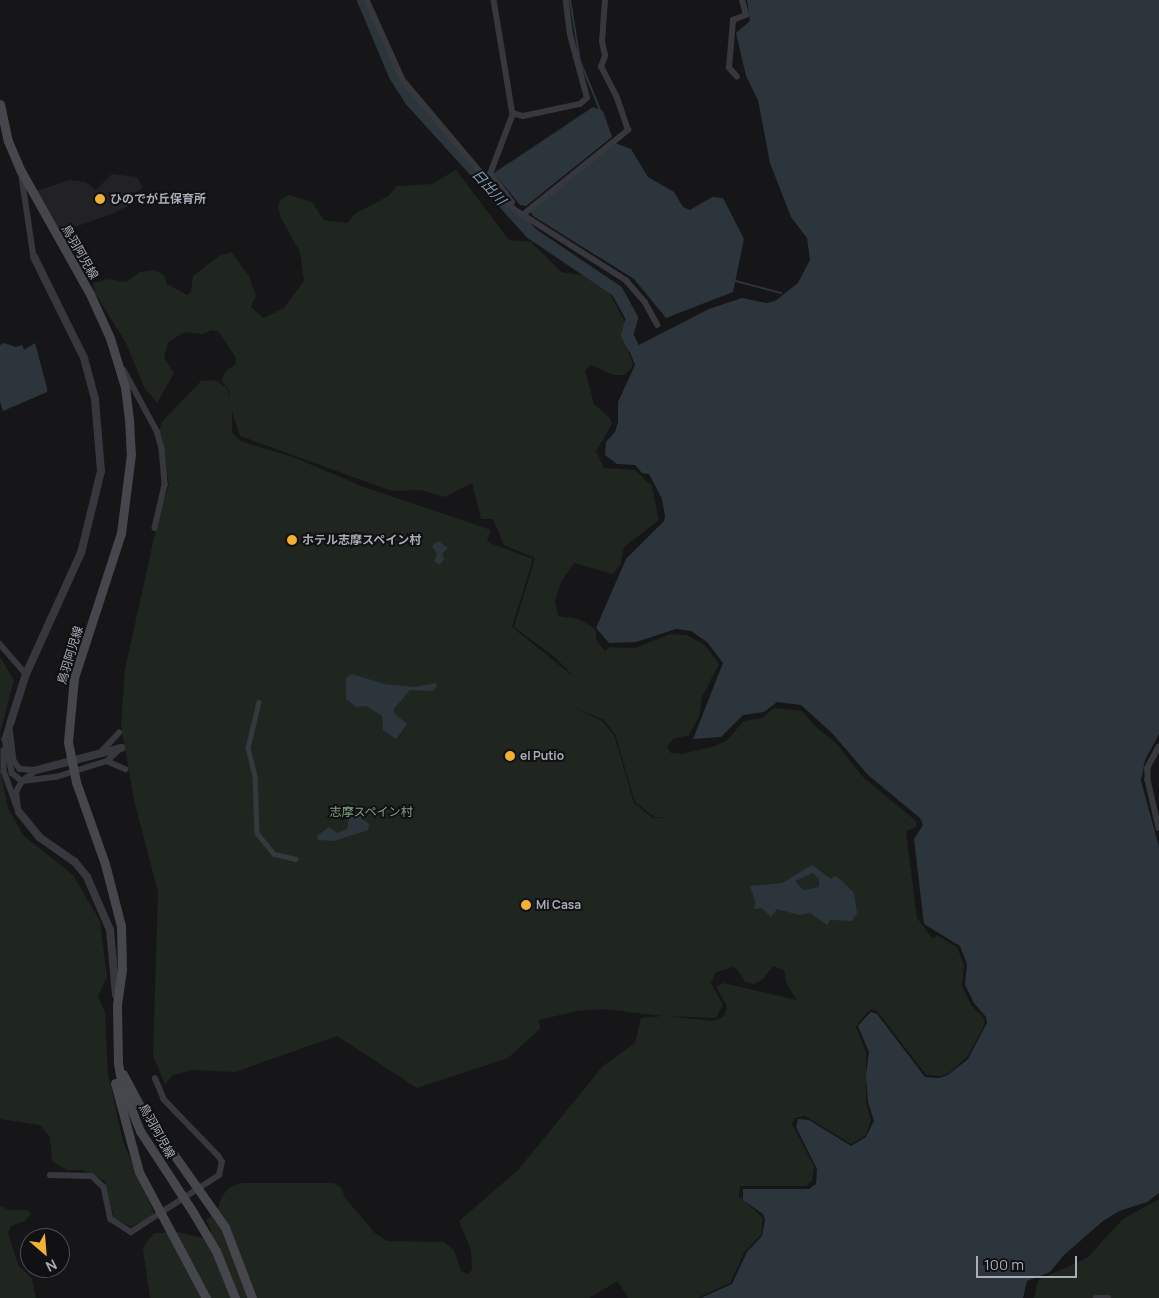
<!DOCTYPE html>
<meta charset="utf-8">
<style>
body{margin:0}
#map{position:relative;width:1159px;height:1298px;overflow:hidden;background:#161618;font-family:Manrope,"Noto Sans JP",sans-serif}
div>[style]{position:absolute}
.built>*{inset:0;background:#222225}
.green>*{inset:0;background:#1e261f}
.water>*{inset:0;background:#2c353c}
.stream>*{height:2px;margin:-1px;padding:0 1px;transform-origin:1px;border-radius:1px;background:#2c353c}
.river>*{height:12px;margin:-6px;padding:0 6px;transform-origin:6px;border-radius:6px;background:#2c353c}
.pedestrian>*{height:4.5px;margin:-2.25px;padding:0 2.25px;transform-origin:2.25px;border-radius:2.25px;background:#37383d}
.minor>*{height:5.5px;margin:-2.75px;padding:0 2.75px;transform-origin:2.75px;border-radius:2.75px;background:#37383d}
.tertiary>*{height:8px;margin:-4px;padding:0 4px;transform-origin:4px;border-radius:4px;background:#37383d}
.secondary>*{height:9px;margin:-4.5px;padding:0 4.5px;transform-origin:4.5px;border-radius:4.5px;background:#45474d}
.secondary-bridge>*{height:9px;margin:-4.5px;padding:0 4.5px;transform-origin:4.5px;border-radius:4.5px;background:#45474d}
.dots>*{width:14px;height:14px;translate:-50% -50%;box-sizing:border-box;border:2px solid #111113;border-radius:50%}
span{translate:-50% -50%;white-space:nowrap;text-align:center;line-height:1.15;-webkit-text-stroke:4px #111113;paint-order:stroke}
.poi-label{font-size:12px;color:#a8adb8;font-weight:700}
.left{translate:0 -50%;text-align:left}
.street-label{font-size:12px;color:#a8adb8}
.park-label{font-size:12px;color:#7fa381}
.water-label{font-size:14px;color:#7f9bb3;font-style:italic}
.north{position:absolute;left:20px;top:1228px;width:50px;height:50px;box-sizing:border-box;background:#111113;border:1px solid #4d4f55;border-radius:50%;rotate:153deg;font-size:14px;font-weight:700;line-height:20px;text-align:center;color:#a8adb8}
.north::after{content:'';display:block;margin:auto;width:18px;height:22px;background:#f2b134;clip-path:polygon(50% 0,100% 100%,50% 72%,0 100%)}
.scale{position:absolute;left:976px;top:1256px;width:101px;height:22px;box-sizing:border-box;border:2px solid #a8adb8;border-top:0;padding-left:6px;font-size:15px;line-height:18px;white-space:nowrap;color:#a8adb8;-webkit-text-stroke:4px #111113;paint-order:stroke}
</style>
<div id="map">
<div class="built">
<i style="clip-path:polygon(112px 174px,137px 177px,143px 188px,130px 196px,128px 206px,112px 214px,72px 228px,66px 247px,34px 192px,69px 180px,85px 182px,96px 190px)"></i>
</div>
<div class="green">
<i style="clip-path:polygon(evenodd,456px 170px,509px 240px,531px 242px,561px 272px,582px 275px,609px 292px,625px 322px,623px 338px,633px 364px,630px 370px,624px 375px,614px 375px,591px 365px,585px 370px,594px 404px,610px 418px,612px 424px,596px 451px,604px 468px,635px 470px,652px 486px,659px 520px,624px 547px,621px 563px,613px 574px,574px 563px,561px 582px,555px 601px,558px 616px,578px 619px,591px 626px,596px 631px,596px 640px,605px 651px,610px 647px,635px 648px,670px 634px,686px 635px,705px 645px,719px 664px,702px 697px,699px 717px,689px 735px,673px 739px,667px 747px,671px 753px,682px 754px,715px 746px,727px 740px,744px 721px,762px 718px,774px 708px,802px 711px,815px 726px,837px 744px,862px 776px,916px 821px,917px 827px,906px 831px,917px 918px,932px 938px,938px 936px,957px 947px,964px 965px,962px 986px,971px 1005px,984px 1018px,985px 1024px,968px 1056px,949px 1073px,940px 1076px,926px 1075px,877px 1011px,872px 1009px,863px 1017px,856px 1027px,866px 1052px,866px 1101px,871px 1120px,866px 1135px,851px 1144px,805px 1116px,795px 1118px,792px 1124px,814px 1166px,812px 1181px,806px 1186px,740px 1186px,739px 1196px,763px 1218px,761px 1235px,745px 1251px,730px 1283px,697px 1298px,628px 1298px,618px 1281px,589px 1298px,150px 1298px,143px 1249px,149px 1238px,155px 1233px,177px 1232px,208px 1239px,211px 1231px,206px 1220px,217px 1212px,222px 1196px,229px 1188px,241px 1183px,334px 1183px,342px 1189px,345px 1198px,375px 1233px,387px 1241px,444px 1242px,454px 1250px,461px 1271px,468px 1274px,472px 1270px,471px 1250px,459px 1221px,518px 1170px,603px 1066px,635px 1043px,641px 1018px,662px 1016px,604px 1009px,577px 1011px,539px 1020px,540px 1029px,508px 1058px,417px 1088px,337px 1036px,235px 1072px,193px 1070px,173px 1075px,165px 1084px,153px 1055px,158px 892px,134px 800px,121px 726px,125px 669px,157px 524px,169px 484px,159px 431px,162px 422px,201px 381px,215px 380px,227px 388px,230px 397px,229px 390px,221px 380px,227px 370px,235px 365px,236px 358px,219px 332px,212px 330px,203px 334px,185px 332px,168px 342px,164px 358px,174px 373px,157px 403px,144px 387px,126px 343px,95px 293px,93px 283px,108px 279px,126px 282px,140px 272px,155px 270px,164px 275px,167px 284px,187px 295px,191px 292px,193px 276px,219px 256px,231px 252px,249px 276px,256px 296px,251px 307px,263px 318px,284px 308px,304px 281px,300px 252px,281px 218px,278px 206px,281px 199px,289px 195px,312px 202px,324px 220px,347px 223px,356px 213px,387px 197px,397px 186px,432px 184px,456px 170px,232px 411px,240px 436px,392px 491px,420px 490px,445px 497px,472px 483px,481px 519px,493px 519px,504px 545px,535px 558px,514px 627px,556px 658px,574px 677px,512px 627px,533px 559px,487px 542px,491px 530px,364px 487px,293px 457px,240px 441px,232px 432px,232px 411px,456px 170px,575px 708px,604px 720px,615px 734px,635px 802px,654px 817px,667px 818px,653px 818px,634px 803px,614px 735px,602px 721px,575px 708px,456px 170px,773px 966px,784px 970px,787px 985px,797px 1000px,723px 983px,716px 987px,727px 1006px,724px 1016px,719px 1019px,712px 1021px,668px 1016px,716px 1018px,723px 1005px,711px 983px,715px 973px,732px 967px,738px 970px,745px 982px,754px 984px,763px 979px,773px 966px)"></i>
<i style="clip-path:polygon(0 657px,14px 680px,0 733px)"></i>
<i style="clip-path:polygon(0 767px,8px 808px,23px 835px,73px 875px,100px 921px,107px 976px,98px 997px,105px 1012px,108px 1073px,123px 1142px,153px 1210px,153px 1215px,131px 1227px,114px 1218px,105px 1181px,83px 1170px,67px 1170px,52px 1161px,50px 1137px,40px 1125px,0 1119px)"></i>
<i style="clip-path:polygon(1159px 1199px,1159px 1298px,1034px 1298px,1038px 1280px,1087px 1258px,1123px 1219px)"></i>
<i style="clip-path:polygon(0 1206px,9px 1210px,28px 1210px,31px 1214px,25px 1221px,11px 1226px,8px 1234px,19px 1266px,32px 1279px,36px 1298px,0 1298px)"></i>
</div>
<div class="water">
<i style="clip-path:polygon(747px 0,1159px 0,1159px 734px,1145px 760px,1141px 781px,1159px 847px,1159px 1193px,1147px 1202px,1119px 1211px,1103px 1221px,1064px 1255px,1050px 1272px,1027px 1281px,1023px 1298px,701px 1298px,732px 1284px,747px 1252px,762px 1236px,765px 1220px,763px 1214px,743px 1200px,743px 1189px,809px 1189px,816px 1184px,817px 1169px,796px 1127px,798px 1119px,809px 1120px,851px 1146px,866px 1137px,874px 1121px,868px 1102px,866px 1075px,869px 1052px,858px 1026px,863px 1020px,871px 1012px,877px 1014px,925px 1077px,939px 1078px,948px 1075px,968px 1059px,987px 1023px,986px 1017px,974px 1003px,965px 985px,967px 964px,960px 946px,924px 924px,914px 839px,923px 825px,920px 818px,868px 775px,833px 734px,801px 705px,777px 702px,764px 712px,743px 715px,721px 737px,693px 739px,723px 663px,707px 642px,691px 631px,676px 629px,636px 642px,609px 643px,596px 628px,626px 559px,664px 521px,665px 516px,662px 499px,649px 474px,642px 473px,635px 465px,617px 464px,605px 455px,606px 442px,615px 432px,618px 422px,618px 402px,635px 365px,629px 350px,709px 309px,742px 298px,767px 303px,775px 301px,798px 283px,810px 260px,807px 238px,791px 217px,770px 163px,758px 100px,746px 76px,736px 33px,750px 21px)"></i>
<i style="clip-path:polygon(593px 107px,603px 111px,612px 137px,526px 206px,520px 205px,494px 173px)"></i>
<i style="clip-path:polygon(615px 143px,631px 149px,648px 177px,674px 192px,683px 207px,690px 210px,712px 197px,723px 198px,744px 239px,733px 292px,666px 318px,634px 279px,533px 216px,530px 211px)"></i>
<i style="clip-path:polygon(4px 343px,16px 347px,22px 345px,24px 350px,35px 343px,47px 388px,47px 392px,3px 411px,0 402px,0 345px)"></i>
<i style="clip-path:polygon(438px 541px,448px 548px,442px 554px,444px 559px,440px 565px,434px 561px,437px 554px,432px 546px)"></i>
<i style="clip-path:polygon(352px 674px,384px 684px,414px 687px,436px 683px,437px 687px,432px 691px,410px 690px,394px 709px,394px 713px,407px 724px,396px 739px,383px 730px,382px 716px,366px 706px,356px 707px,346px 699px,346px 678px)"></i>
<i style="clip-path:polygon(350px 803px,363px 807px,361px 818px,369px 824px,368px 830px,334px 841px,318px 840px,317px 836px,329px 827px,337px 833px,347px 829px,349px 818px,343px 811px,337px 811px,337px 806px)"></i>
<i style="clip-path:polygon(evenodd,812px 865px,831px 879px,835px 876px,841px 880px,854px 893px,857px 913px,852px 921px,830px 920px,827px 925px,810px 913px,799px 915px,777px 909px,771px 917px,762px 908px,754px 909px,755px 901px,750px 886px,782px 883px,812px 865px,813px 873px,819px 879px,819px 887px,803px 890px,795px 881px,813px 873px)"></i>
</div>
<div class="stream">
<i style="left:570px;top:0;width:62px;rotate:80.7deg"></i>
<i style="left:580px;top:61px;width:53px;rotate:67.8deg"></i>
<i style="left:732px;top:280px;width:51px;rotate:14.9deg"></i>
</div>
<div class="river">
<i style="left:363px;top:0;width:82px;rotate:67.2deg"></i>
<i style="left:395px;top:76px;width:30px;rotate:57deg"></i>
<i style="left:411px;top:101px;width:178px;rotate:47.7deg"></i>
<i style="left:531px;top:233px;width:104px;rotate:34deg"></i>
<i style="left:617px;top:291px;width:31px;rotate:61deg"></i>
<i style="left:632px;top:318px;width:18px;rotate:106deg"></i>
<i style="left:627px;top:335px;width:13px;rotate:63deg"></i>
</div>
<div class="pedestrian">
<i style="left:259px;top:702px;width:47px;rotate:103.4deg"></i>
<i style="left:248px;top:748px;width:29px;rotate:76deg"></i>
<i style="left:255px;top:776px;width:57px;rotate:88deg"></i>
<i style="left:257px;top:833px;width:27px;rotate:51deg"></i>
<i style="left:274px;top:854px;width:22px;rotate:13deg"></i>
</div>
<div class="minor">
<i style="left:367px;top:0;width:88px;rotate:65.8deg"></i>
<i style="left:403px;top:80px;width:149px;rotate:49.9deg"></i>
<i style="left:499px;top:194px;width:21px;rotate:45deg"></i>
<i style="left:514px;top:209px;width:133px;rotate:32.4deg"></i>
<i style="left:626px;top:280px;width:29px;rotate:49deg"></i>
<i style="left:645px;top:302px;width:26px;rotate:61deg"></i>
<i style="left:494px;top:0;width:117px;rotate:80.6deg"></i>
<i style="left:513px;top:115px;width:62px;rotate:110.8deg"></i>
<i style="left:491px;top:173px;width:36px;rotate:54deg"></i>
<i style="left:737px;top:77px;width:12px;rotate:-132deg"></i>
<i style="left:729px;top:68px;width:48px;rotate:-85.2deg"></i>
<i style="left:733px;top:20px;width:14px;rotate:-21deg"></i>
<i style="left:746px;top:15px;width:16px;rotate:-105deg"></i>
<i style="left:513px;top:113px;width:10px;rotate:17deg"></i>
<i style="left:523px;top:116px;width:58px;rotate:-11.9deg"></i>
<i style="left:580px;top:104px;width:9px;rotate:-41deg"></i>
<i style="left:587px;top:98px;width:65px;rotate:-105.1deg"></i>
<i style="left:570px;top:35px;width:35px;rotate:-97deg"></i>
<i style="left:22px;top:177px;width:81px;rotate:81.5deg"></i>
<i style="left:524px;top:214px;width:134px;rotate:-38.9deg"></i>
<i style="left:628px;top:130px;width:36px;rotate:-109deg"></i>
<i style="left:616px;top:96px;width:33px;rotate:-117deg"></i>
<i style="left:601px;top:67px;width:12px;rotate:-70deg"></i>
<i style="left:605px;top:56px;width:14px;rotate:-102deg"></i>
<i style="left:602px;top:42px;width:42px;rotate:-85.9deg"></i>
<i style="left:124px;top:370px;width:69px;rotate:61.6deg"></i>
<i style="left:157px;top:431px;width:19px;rotate:74deg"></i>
<i style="left:162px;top:449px;width:36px;rotate:85deg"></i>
<i style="left:165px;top:485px;width:44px;rotate:103.1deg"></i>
<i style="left:0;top:644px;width:40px;rotate:49deg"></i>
<i style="left:10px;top:724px;width:16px;rotate:108deg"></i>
<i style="left:5px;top:739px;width:35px;rotate:78deg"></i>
<i style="left:12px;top:773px;width:13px;rotate:39deg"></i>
<i style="left:22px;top:781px;width:34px;rotate:-7deg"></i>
<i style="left:56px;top:777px;width:53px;rotate:-17.4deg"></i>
<i style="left:107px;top:761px;width:19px;rotate:-43deg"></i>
<i style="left:10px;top:728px;width:33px;rotate:83deg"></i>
<i style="left:14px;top:761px;width:10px;rotate:53deg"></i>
<i style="left:20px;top:769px;width:17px;rotate:3deg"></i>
<i style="left:1159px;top:747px;width:24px;rotate:118deg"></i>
<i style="left:1148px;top:768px;width:12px;rotate:90deg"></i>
<i style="left:1148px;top:780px;width:49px;rotate:77.1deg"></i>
<i style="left:4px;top:750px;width:21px;rotate:90deg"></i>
<i style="left:4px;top:771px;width:44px;rotate:69.9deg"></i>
<i style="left:102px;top:751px;width:25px;rotate:-47deg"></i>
<i style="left:107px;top:761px;width:20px;rotate:24deg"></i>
<i style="left:18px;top:808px;width:16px;rotate:-97deg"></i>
<i style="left:16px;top:792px;width:13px;rotate:-61deg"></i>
<i style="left:22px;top:781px;width:17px;rotate:-36deg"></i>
<i style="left:50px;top:1175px;width:42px;rotate:1.4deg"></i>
<i style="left:92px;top:1176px;width:16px;rotate:43deg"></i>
<i style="left:104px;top:1187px;width:33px;rotate:78deg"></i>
<i style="left:111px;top:1219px;width:24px;rotate:33deg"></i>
<i style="left:131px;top:1232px;width:105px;rotate:-32.9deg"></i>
<i style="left:219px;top:1175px;width:13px;rotate:-77deg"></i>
<i style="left:222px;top:1162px;width:7px;rotate:-124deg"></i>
<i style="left:218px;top:1156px;width:78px;rotate:-134deg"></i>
<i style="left:164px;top:1100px;width:23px;rotate:-113deg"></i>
<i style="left:1096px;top:1298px;width:12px"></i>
</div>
<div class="tertiary">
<i style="left:10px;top:724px;width:52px;rotate:-72.3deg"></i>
<i style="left:26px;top:674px;width:133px;rotate:-65.6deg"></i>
<i style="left:81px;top:553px;width:84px;rotate:-76.3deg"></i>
<i style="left:101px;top:471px;width:72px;rotate:-94.8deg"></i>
<i style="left:95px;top:399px;width:42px;rotate:-105deg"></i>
<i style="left:84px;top:358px;width:113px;rotate:-116.3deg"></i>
<i style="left:37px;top:770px;width:87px;rotate:-14.7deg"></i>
<i style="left:19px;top:812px;width:32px;rotate:51deg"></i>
<i style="left:39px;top:837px;width:44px;rotate:34.8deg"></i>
<i style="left:75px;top:862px;width:19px;rotate:51deg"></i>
<i style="left:87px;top:877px;width:58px;rotate:66.5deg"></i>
<i style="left:110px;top:930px;width:65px;rotate:84.7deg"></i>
</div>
<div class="secondary">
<i style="left:0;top:104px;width:38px;rotate:78deg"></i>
<i style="left:8px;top:141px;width:33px;rotate:67deg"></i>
<i style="left:21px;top:171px;width:141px;rotate:60.7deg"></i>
<i style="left:90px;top:294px;width:48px;rotate:65.6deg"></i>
<i style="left:110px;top:338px;width:51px;rotate:73deg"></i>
<i style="left:125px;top:387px;width:32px;rotate:83deg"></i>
<i style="left:129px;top:419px;width:35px;rotate:87deg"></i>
<i style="left:131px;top:454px;width:80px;rotate:97.2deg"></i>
<i style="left:121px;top:533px;width:152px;rotate:108deg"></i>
<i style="left:74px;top:678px;width:64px;rotate:95.4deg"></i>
<i style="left:76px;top:782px;width:87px;rotate:70.5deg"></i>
<i style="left:105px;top:864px;width:64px;rotate:75.5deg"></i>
<i style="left:121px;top:926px;width:43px;rotate:88.7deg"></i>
<i style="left:122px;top:969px;width:36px;rotate:98deg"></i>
<i style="left:117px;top:1005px;width:58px;rotate:89deg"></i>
<i style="left:118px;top:1063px;width:23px;rotate:80deg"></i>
<i style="left:122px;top:1086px;width:48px;rotate:68.2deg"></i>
<i style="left:140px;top:1131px;width:62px;rotate:56.8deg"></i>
<i style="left:123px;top:1074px;width:38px;rotate:62deg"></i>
<i style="left:141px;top:1108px;width:146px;rotate:54.8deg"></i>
<i style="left:225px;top:1227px;width:76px;rotate:69.2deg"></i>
<i style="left:115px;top:1083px;width:92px;rotate:74.9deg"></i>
<i style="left:139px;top:1172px;width:143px;rotate:62deg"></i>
<i style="left:194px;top:1214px;width:43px;rotate:59.3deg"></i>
<i style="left:216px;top:1251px;width:51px;rotate:68deg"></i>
</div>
<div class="secondary-bridge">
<i style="left:68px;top:742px;width:41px;rotate:78.7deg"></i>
<i style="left:174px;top:1183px;width:37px;rotate:57deg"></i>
</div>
<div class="dots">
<i style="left:100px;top:199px;background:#f2b134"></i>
<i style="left:292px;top:540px;background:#f2b134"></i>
<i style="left:510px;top:756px;background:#f2b134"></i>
<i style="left:526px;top:905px;background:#f2b134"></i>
</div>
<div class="poi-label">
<span class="left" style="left:110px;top:199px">ひのでが丘保育所</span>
<span class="left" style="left:302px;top:540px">ホテル志摩スペイン村</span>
<span class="left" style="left:520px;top:756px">el Putio</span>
<span class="left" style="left:536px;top:905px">Mi Casa</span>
</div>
<div class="street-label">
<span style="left:80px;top:252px;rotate:60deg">鳥羽阿児線</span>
<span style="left:70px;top:655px;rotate:-73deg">鳥羽阿児線</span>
<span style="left:157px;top:1131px;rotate:61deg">鳥羽阿児線</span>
</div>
<div class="park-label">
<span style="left:371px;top:812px">志摩スペイン村</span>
</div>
<div class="water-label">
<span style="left:489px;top:187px;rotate:48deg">日出川</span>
</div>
<div class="north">N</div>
<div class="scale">100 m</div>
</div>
